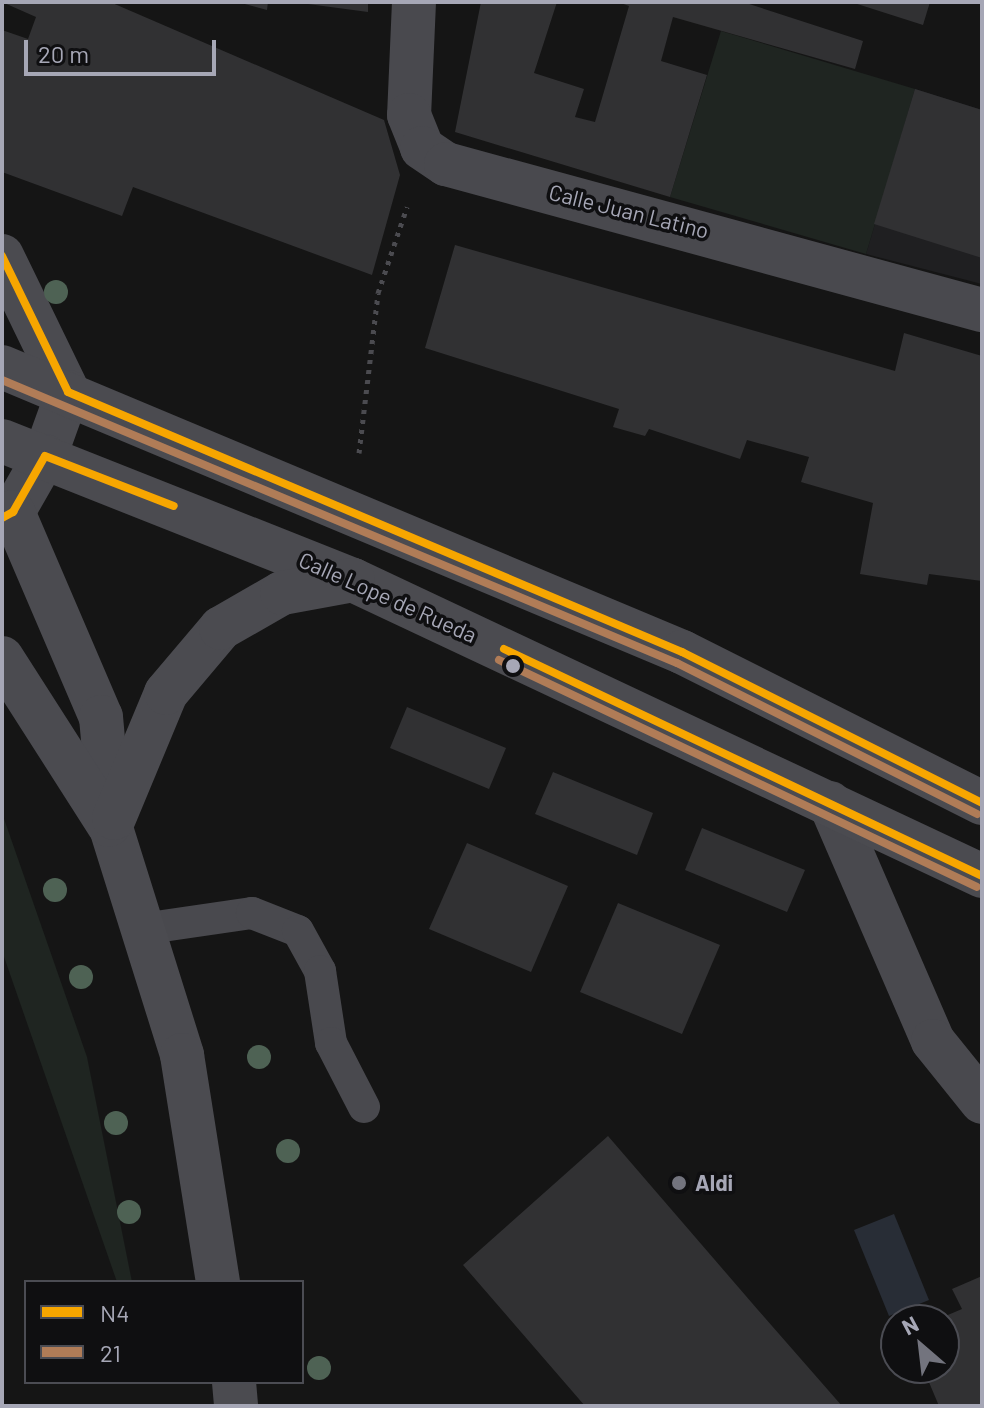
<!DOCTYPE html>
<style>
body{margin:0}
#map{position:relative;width:984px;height:1408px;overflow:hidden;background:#151515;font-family:Barlow,sans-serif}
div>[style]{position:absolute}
.built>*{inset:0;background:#1f1f21}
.green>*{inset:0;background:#1f2521}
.water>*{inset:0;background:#282d36}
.building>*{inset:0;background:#313133}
.path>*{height:5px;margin-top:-2.5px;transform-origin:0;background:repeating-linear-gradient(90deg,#4b4b50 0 4px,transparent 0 10px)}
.lane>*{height:32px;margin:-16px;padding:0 16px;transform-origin:16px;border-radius:16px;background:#49494e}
.street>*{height:44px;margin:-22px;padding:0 22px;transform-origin:22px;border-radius:22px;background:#49494e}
.primary>*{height:44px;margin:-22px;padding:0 22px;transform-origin:22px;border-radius:22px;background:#4b4b50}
.bus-1>*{height:8px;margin:-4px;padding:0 4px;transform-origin:4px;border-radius:4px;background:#f7a600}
.bus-2>*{height:8px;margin:-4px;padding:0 4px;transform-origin:4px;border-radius:4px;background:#b07c57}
.trees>*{width:24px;height:24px;margin:-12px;border-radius:50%;background:#4e6254}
.dots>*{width:22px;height:22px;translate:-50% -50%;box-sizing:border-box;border:4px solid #0f0f11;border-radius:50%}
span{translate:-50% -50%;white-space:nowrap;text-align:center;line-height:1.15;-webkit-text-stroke:7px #0f0f11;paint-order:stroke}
.street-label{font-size:22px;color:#a6a7b6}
.poi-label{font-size:22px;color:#a6a7b6;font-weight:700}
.left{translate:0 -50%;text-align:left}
.frame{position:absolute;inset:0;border:4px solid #a6a7b6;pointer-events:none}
.legend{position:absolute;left:24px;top:1280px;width:280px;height:104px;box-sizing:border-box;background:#0f0f11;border:2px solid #4b4c53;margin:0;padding:10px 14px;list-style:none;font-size:24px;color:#a6a7b6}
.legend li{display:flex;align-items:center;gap:16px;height:40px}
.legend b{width:40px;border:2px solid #4b4c53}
.north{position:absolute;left:880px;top:1304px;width:80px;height:80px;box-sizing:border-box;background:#0f0f11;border:2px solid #4b4c53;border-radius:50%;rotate:332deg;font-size:22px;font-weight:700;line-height:32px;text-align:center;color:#a6a7b6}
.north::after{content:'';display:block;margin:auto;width:28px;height:36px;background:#73747e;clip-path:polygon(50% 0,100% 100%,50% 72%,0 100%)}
.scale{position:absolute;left:24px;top:40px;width:192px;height:36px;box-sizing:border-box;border:4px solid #a6a7b6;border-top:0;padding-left:10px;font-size:24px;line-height:28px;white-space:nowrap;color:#a6a7b6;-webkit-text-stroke:6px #0f0f11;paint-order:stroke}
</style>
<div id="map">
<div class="built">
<i style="clip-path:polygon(915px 89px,982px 110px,982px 284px,866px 254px)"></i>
</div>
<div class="green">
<i style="clip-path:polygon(721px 31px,915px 89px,866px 254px,670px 197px)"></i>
<i style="clip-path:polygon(2px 813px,87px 1057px,132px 1282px,117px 1282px,2px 951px)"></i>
</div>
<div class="water">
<i style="clip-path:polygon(894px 1214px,929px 1300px,889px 1316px,854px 1230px)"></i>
</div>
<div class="building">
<i style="clip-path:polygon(2px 2px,110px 2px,384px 120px,400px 175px,372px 275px,133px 187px,122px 216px,2px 172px,2px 30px,28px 39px,36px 17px)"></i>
<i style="clip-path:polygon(241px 2px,268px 2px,267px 10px,241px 3px)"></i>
<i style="clip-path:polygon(293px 2px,368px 2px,368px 12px)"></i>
<i style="clip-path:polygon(481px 2px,557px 2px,534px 73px,584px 89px,575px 117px,595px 122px,629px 6px,618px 2px,743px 2px,863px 41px,855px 69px,673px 17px,661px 61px,707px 75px,670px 197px,455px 132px)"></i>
<i style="clip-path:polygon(851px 2px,930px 2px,923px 25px)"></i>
<i style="clip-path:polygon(915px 89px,982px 110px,982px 258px,874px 224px)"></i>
<i style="clip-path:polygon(455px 245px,895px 371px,904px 333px,982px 356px,982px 581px,929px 574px,927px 585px,860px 574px,873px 503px,801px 482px,809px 457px,747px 440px,740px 459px,649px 429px,645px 436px,613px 427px,619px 409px,425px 348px)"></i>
<i style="clip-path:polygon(407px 707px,506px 748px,489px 789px,390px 748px)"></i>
<i style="clip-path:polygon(553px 772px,653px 813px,637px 855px,535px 814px)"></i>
<i style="clip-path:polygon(702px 828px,805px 870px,787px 912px,685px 870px)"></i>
<i style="clip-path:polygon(467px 843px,568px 886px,531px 972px,429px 929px)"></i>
<i style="clip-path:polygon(618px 903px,720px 945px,682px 1034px,580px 992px)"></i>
<i style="clip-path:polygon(608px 1136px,758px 1310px,842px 1406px,585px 1406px,463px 1265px)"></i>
<i style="clip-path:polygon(982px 1276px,982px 1406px,939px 1406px,923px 1368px,944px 1368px,944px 1320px,936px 1320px,962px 1309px,952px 1289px)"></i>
</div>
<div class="path">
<i style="left:359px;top:453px;width:161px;rotate:-83.2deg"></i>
<i style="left:378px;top:293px;width:91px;rotate:-71.4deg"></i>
</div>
<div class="lane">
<i style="left:142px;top:929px;width:111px;rotate:-8.3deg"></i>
<i style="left:252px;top:913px;width:49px;rotate:21.4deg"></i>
<i style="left:298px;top:931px;width:46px;rotate:61.2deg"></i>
<i style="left:320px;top:971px;width:73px;rotate:81.3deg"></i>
<i style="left:331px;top:1043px;width:72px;rotate:62.7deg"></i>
</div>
<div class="street">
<i style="left:414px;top:2px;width:113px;rotate:92.5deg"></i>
<i style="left:409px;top:115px;width:35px;rotate:68deg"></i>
<i style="left:422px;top:148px;width:29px;rotate:34deg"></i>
<i style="left:446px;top:164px;width:556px;rotate:15.24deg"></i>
<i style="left:830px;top:803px;width:259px;rotate:66.6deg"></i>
<i style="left:933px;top:1041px;width:78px;rotate:51.2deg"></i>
</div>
<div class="primary">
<i style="left:2px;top:256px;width:151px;rotate:64.1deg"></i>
<i style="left:68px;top:392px;width:68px;rotate:109.8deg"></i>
<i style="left:45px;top:456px;width:64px;rotate:119.7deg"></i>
<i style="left:13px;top:512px;width:13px;rotate:151deg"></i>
<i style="left:2px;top:367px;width:737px;rotate:22.74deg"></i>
<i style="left:682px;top:652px;width:336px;rotate:26.7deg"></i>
<i style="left:2px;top:441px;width:378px;rotate:21.6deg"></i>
<i style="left:353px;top:580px;width:695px;rotate:25.2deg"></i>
<i style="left:13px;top:512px;width:223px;rotate:66.8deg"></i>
<i style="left:101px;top:717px;width:111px;rotate:84.9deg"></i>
<i style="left:111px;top:828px;width:238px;rotate:72.6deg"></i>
<i style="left:182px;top:1055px;width:230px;rotate:81deg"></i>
<i style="left:2px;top:658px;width:198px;rotate:57.4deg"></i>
<i style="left:114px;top:818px;width:135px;rotate:-67.4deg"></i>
<i style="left:166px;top:693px;width:85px;rotate:-49.8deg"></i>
<i style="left:221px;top:628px;width:70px;rotate:-29.8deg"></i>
<i style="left:282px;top:593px;width:72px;rotate:-10.4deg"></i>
<i style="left:234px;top:1382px;width:24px;rotate:85deg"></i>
</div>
<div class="bus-1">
<i style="left:2px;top:256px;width:151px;rotate:64.1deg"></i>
<i style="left:68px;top:392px;width:667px;rotate:22.95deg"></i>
<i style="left:682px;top:652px;width:336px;rotate:26.7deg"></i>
<i style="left:2px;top:518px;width:13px;rotate:-29deg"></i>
<i style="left:13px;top:512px;width:64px;rotate:-60.3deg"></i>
<i style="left:45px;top:456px;width:138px;rotate:21.2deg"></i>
<i style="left:504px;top:649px;width:529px;rotate:25.4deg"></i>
</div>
<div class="bus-2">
<i style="left:2px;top:380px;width:732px;rotate:22.75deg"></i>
<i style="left:677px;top:663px;width:336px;rotate:26.7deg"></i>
<i style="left:499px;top:660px;width:529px;rotate:25.4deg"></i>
</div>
<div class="trees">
<i style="left:56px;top:292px"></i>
<i style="left:55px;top:890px"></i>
<i style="left:81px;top:977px"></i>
<i style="left:259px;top:1057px"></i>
<i style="left:116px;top:1123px"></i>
<i style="left:288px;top:1151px"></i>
<i style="left:129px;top:1212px"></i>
<i style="left:319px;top:1368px"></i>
</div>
<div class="dots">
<i style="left:513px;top:666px;background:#a6a7b6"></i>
<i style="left:679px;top:1183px;background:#73747e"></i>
</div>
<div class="street-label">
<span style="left:629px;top:211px;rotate:14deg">Calle Juan Latino</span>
<span style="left:388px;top:597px;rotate:24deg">Calle Lope de Rueda</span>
</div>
<div class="poi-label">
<span class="left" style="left:695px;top:1183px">Aldi</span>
</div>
<div class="frame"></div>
<ul class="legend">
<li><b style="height:10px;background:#f7a600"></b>N4</li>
<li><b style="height:10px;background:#b07c57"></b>21</li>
</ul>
<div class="north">N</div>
<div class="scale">20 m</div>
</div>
